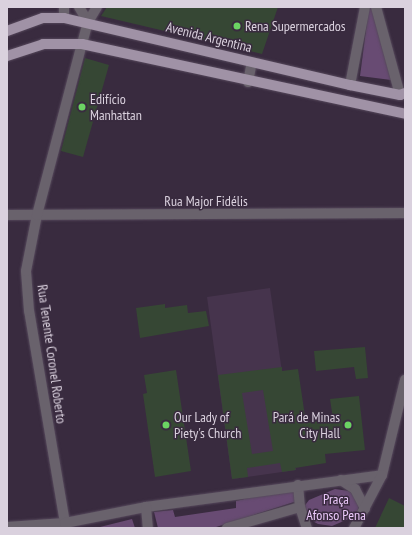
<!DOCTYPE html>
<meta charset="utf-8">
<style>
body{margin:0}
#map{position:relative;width:412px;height:535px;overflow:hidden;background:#392b3f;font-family:"PT Sans Narrow",sans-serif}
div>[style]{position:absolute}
.built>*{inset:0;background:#46344d}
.green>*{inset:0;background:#684b73}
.building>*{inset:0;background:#364734}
.roads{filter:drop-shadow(0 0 1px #56495c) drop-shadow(0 0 1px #56495c)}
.minor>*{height:10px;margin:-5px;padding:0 5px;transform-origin:5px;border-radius:5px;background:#69626c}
.major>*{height:10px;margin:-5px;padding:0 5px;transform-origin:5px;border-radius:5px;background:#a092a6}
.dots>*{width:11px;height:11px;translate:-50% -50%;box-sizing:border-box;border:2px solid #392b3f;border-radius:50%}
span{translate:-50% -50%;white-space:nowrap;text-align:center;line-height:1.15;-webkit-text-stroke:3px #392b3f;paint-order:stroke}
.poi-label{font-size:14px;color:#dad1de}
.left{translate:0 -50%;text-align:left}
.right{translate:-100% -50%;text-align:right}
.street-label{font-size:14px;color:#dad1de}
.park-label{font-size:14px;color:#ebc8fa}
.frame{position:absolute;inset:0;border:8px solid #dad1de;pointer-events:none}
</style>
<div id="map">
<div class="built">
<i style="clip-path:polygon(270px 288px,296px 470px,232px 479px,207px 297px)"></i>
</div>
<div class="green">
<i style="clip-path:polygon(369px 7px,372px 7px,391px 80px,360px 76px)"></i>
<i style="clip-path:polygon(294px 487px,297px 501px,213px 528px,158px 528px,154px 512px,173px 510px,175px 517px,236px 508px,236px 501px)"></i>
<i style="clip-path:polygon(335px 489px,349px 491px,359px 498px,358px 515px,332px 526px,318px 524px,305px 517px,303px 508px,309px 500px)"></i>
<i style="clip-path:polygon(132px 519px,135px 528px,96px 528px)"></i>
</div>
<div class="building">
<i style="clip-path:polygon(107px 7px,278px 7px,262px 54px,101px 16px)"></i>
<i style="clip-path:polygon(85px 58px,109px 65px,83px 157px,61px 151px)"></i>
<i style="clip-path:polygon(165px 304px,165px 308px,187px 305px,188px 313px,206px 311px,209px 326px,140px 338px,136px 308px)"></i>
<i style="clip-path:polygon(365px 347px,368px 378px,356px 379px,354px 367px,316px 371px,314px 351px)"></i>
<i style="clip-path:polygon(evenodd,282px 367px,282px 371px,298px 369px,306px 423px,333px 419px,330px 399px,359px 396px,365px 450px,325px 454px,326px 463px,295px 468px,296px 470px,282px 472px,280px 463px,247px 468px,248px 477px,232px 479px,218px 375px,282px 367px,263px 390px,273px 451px,252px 454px,242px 393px,263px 390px)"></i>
<i style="clip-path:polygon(176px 370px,191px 471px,155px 477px,143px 394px,147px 393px,144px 375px)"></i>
<i style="clip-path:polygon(389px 498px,405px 506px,405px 528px,375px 528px)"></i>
</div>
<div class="roads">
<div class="minor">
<i style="left:79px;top:7px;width:17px;rotate:59deg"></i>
<i style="left:376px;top:7px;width:91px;rotate:74.7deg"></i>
<i style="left:64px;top:18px;width:11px;rotate:-90deg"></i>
<i style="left:248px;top:82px;width:20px;rotate:-79deg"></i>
<i style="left:350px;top:85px;width:79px;rotate:-79.1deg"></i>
<i style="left:7px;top:215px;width:398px;rotate:-0.3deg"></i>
<i style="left:382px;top:475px;width:98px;rotate:-76.4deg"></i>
<i style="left:341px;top:480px;width:17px;rotate:33deg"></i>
<i style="left:355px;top:489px;width:22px;rotate:63deg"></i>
<i style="left:298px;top:485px;width:22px;rotate:85deg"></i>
<i style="left:300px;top:507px;width:22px;rotate:72deg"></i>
<i style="left:146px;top:507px;width:238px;rotate:-7.7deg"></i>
<i style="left:382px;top:475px;width:60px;rotate:117.8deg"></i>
<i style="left:7px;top:527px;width:58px;rotate:-3.9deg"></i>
<i style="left:65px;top:523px;width:215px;rotate:-99.6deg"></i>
<i style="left:29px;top:311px;width:40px;rotate:-94.3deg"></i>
<i style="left:26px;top:271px;width:57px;rotate:-78.9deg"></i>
<i style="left:37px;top:215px;width:177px;rotate:-75.3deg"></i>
<i style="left:82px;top:44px;width:23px;rotate:-75deg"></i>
<i style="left:88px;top:22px;width:17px;rotate:-59deg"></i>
<i style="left:66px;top:528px;width:5px;rotate:-101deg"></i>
<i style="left:65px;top:523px;width:83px;rotate:-11.2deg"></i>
<i style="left:146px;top:507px;width:21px;rotate:85deg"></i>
<i style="left:227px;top:528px;width:76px;rotate:-16deg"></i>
</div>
<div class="major">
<i style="left:7px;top:31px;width:38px;rotate:-20deg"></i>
<i style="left:43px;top:18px;width:21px"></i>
<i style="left:64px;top:18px;width:294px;rotate:13.2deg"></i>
<i style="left:350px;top:85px;width:51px;rotate:11.3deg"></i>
<i style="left:400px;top:95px;width:5px;rotate:-22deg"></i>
<i style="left:7px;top:56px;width:38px;rotate:-18deg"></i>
<i style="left:43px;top:44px;width:39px"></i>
<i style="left:82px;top:44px;width:330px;rotate:12.2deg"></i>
</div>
</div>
<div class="dots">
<i style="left:237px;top:26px;background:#6bd363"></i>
<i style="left:82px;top:107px;background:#6bd363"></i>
<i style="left:166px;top:425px;background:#6bd363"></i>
<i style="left:348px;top:425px;background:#6bd363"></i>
</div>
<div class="poi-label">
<span class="left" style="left:245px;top:26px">Rena Supermercados</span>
<span class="left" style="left:90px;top:107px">Edifício<br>Manhattan</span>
<span class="left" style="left:174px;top:425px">Our Lady of<br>Piety's Church</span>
<span class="right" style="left:340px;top:425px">Pará de Minas<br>City Hall</span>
</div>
<div class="street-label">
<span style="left:209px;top:37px;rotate:14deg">Avenida Argentina</span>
<span style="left:206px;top:201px">Rua Major Fidélis</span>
<span style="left:52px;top:354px;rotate:82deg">Rua Tenente Coronel Roberto</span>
</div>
<div class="park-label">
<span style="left:336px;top:507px">Praça<br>Afonso Pena</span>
</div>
<div class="frame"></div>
</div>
